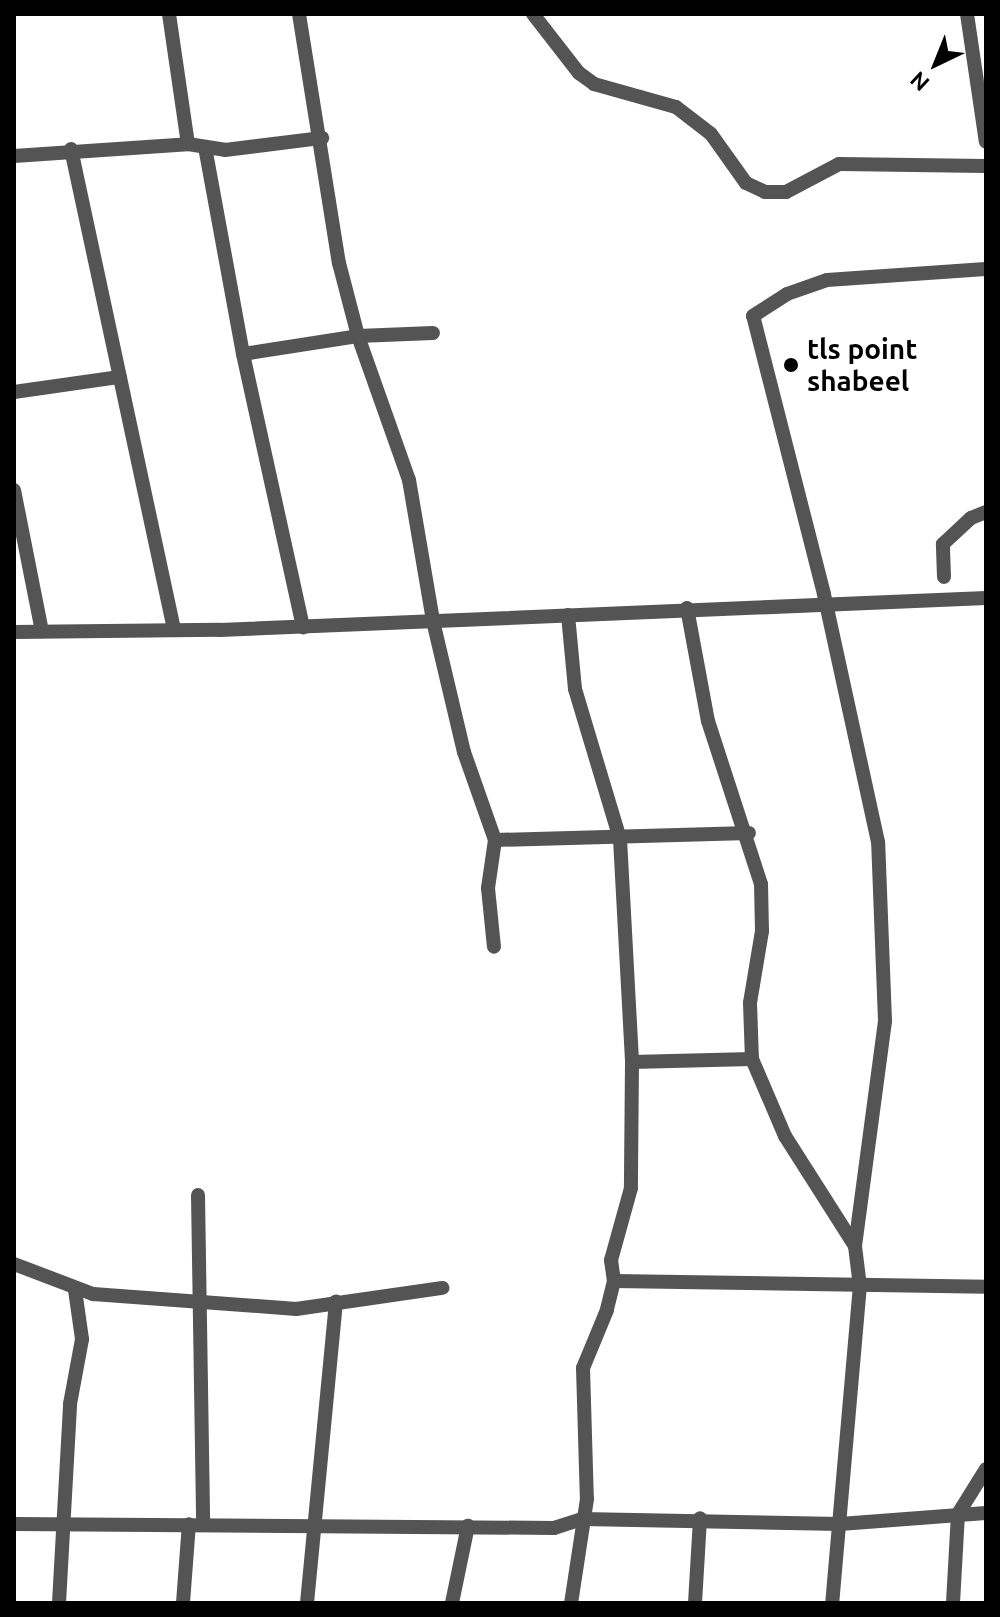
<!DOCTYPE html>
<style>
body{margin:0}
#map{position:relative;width:1000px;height:1617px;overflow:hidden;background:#fff;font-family:Ubuntu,sans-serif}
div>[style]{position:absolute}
.minor>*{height:14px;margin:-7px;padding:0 7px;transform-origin:7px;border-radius:7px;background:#545454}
.dots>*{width:22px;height:22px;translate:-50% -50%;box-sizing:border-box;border:4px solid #fff;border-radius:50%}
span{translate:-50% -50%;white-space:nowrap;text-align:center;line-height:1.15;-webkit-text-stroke:8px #fff;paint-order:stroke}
.poi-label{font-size:28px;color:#000;font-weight:700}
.left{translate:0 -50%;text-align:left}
.frame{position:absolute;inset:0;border:16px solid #000;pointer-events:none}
.north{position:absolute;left:896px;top:24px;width:80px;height:80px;-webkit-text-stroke:6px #fff;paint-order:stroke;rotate:223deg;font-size:22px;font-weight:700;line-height:32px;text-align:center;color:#000}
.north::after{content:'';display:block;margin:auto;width:28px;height:36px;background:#000;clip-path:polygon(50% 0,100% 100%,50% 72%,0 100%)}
</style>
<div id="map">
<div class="minor">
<i style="left:169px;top:14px;width:131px;rotate:81.7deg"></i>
<i style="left:299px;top:14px;width:252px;rotate:80.9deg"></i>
<i style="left:339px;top:263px;width:75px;rotate:75.4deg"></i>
<i style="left:358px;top:336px;width:153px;rotate:70.5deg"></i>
<i style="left:409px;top:480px;width:143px;rotate:80.3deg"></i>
<i style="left:433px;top:621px;width:135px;rotate:76.7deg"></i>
<i style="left:464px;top:752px;width:93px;rotate:70.6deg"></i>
<i style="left:495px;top:840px;width:49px;rotate:98.3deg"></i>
<i style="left:488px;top:888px;width:59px;rotate:84.2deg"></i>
<i style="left:533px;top:14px;width:75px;rotate:52.1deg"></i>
<i style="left:579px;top:73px;width:19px;rotate:36deg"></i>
<i style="left:594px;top:84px;width:85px;rotate:15.7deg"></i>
<i style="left:676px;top:107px;width:44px;rotate:37.6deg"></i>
<i style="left:711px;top:134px;width:60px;rotate:54.5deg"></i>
<i style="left:746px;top:183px;width:21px;rotate:25deg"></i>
<i style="left:765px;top:192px;width:21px"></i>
<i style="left:786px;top:192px;width:60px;rotate:-27.8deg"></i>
<i style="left:839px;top:164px;width:147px;rotate:0.8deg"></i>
<i style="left:967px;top:14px;width:129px;rotate:81.6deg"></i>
<i style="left:205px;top:147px;width:210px;rotate:79.6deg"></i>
<i style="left:243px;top:354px;width:116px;rotate:-8.9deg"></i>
<i style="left:358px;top:336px;width:75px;rotate:-2.3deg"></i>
<i style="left:71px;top:149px;width:491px;rotate:77.9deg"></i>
<i style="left:14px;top:156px;width:174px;rotate:-3.9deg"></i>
<i style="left:188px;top:144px;width:37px;rotate:9deg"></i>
<i style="left:225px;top:150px;width:98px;rotate:-7.1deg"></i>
<i style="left:243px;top:354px;width:280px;rotate:77.6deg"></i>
<i style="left:14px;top:392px;width:107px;rotate:-8.1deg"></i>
<i style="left:14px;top:490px;width:144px;rotate:78.8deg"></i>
<i style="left:944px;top:577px;width:33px;rotate:-92deg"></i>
<i style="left:943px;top:544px;width:38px;rotate:-43deg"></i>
<i style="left:971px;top:518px;width:16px;rotate:-22deg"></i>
<i style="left:687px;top:608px;width:115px;rotate:79.5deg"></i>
<i style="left:708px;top:721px;width:171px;rotate:72deg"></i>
<i style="left:761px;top:884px;width:47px;rotate:88.8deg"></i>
<i style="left:762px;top:931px;width:73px;rotate:99.5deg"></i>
<i style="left:750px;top:1003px;width:56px;rotate:88deg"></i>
<i style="left:752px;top:1059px;width:84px;rotate:66.8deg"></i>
<i style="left:785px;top:1136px;width:130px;rotate:57.5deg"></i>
<i style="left:855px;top:1246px;width:39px;rotate:83deg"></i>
<i style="left:860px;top:1285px;width:319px;rotate:95deg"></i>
<i style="left:568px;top:615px;width:74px;rotate:84.6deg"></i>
<i style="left:575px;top:689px;width:157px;rotate:73.3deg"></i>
<i style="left:620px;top:839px;width:223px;rotate:86.9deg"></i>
<i style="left:632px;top:1062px;width:126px;rotate:90.5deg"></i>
<i style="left:631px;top:1188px;width:75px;rotate:105.5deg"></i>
<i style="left:611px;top:1260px;width:21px;rotate:82deg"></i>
<i style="left:614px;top:1281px;width:30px;rotate:104deg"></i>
<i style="left:607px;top:1310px;width:63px;rotate:112.5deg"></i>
<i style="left:583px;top:1368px;width:131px;rotate:88.3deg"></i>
<i style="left:587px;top:1499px;width:105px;rotate:98.7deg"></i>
<i style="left:14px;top:632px;width:206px;rotate:-0.6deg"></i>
<i style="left:220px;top:630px;width:767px;rotate:-2.39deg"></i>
<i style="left:495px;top:840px;width:254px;rotate:-1.6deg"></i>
<i style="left:632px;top:1062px;width:120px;rotate:-1.4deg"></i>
<i style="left:198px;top:1195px;width:329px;rotate:89.1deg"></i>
<i style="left:855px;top:1246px;width:227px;rotate:-82.4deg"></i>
<i style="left:885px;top:1021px;width:179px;rotate:-92.2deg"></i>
<i style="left:878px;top:842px;width:254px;rotate:-102.3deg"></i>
<i style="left:824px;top:594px;width:287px;rotate:-104.3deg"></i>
<i style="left:753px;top:316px;width:40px;rotate:-32.9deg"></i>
<i style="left:787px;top:294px;width:42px;rotate:-19.3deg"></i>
<i style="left:827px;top:280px;width:159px;rotate:-4deg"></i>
<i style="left:14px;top:1264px;width:85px;rotate:20.8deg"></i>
<i style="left:93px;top:1294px;width:204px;rotate:4.2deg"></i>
<i style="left:296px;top:1309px;width:148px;rotate:-8.2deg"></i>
<i style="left:614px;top:1281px;width:372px;rotate:0.9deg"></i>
<i style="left:14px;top:1524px;width:540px;rotate:0.42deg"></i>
<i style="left:554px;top:1528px;width:29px;rotate:-18deg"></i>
<i style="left:582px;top:1519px;width:258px;rotate:1.1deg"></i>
<i style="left:840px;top:1524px;width:146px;rotate:-4.3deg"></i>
<i style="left:59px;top:1603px;width:199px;rotate:-86.8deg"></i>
<i style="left:70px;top:1404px;width:66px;rotate:-79.5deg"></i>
<i style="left:82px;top:1339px;width:49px;rotate:-98.1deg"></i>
<i style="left:183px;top:1603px;width:79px;rotate:-85.7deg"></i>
<i style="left:307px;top:1603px;width:303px;rotate:-84.5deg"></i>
<i style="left:452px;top:1603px;width:79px;rotate:-78.3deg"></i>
<i style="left:695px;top:1603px;width:85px;rotate:-86.6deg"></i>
<i style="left:953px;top:1603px;width:89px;rotate:-86.8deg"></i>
<i style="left:958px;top:1514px;width:53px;rotate:-58.1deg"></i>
</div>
<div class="dots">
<i style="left:791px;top:365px;background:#000"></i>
</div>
<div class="poi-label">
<span class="left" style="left:807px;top:365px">tls point<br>shabeel</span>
</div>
<div class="frame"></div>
<div class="north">N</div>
</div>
